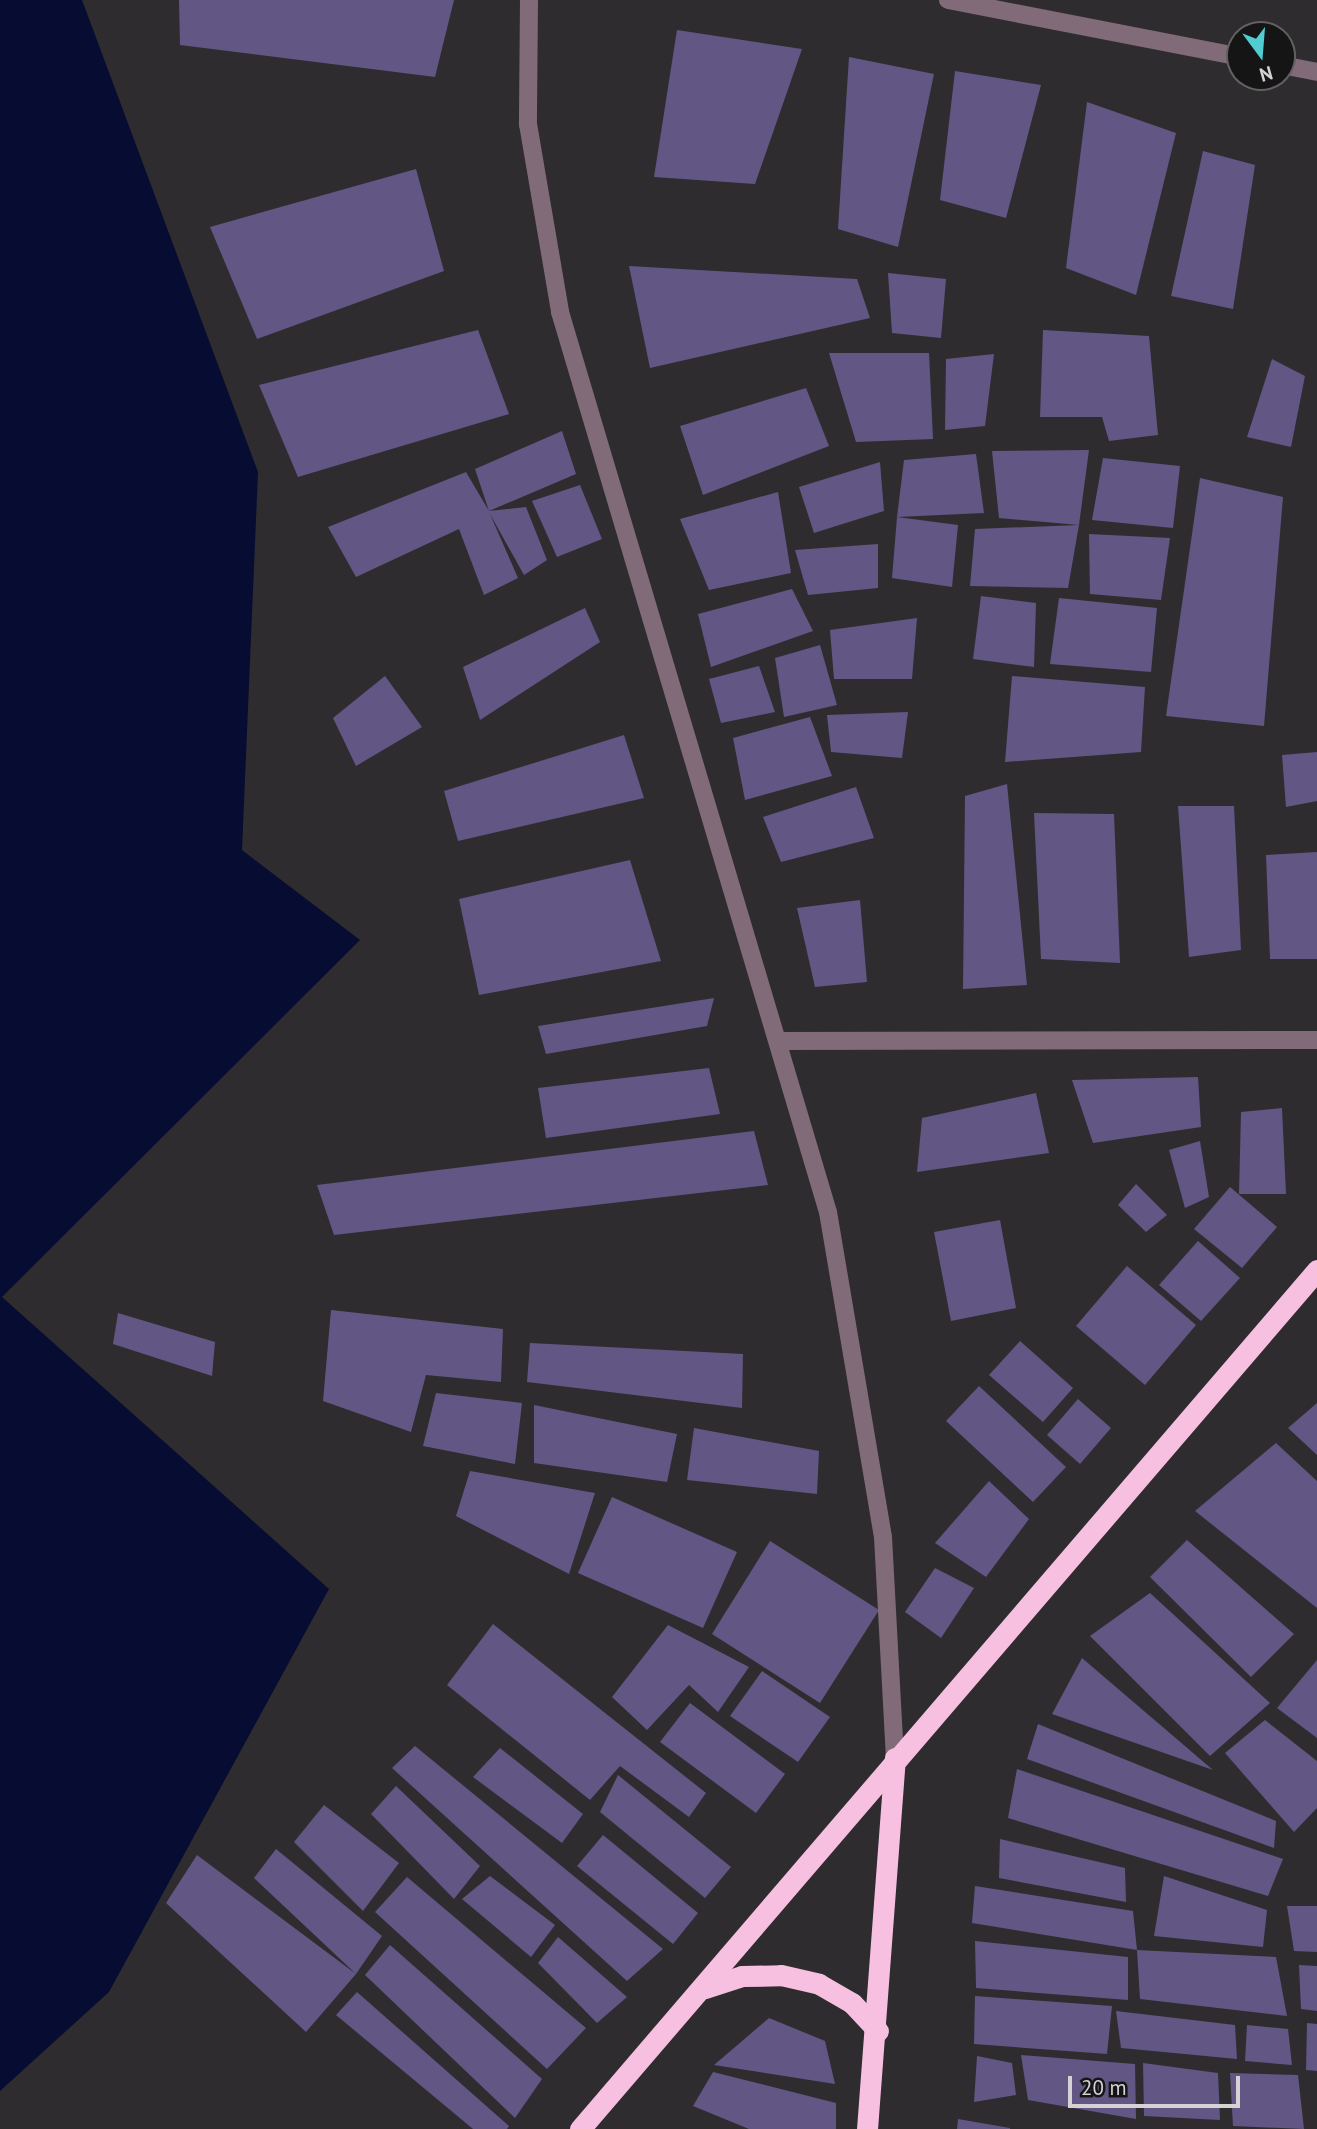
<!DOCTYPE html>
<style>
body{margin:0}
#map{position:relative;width:1317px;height:2129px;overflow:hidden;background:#2e2c2f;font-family:"PT Sans",sans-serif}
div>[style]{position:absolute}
.water>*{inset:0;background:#070c32}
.building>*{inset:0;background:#625685}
.minor>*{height:18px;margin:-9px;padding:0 9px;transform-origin:9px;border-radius:9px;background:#816b78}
.highway>*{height:21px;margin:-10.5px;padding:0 10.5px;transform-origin:10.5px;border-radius:10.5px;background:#f7c0e1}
span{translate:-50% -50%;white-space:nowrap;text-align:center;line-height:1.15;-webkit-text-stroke:5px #161516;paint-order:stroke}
.north{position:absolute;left:1226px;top:21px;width:70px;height:70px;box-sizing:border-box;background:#161516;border:2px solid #626162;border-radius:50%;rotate:164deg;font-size:19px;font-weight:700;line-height:28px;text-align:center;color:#d4d2d4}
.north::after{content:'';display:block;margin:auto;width:24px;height:32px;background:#51ccd1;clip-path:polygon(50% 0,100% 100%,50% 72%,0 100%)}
.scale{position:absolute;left:1068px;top:2076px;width:172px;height:32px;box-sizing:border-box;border:4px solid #d4d2d4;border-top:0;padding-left:9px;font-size:21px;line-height:24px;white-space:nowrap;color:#d4d2d4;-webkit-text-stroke:5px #161516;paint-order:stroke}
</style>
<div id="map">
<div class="water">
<i style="clip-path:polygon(0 0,82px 0,258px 472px,242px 850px,360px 940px,2px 1297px,329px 1589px,109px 1992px,0 2091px)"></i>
</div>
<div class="building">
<i style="clip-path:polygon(179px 0,454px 0,435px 77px,180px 45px)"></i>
<i style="clip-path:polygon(677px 30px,802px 49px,755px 184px,654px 177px)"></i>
<i style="clip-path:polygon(849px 57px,934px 74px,898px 247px,838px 229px)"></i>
<i style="clip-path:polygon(955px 71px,1041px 85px,1006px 218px,940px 200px)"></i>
<i style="clip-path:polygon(1087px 102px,1176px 133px,1136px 295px,1066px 268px)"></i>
<i style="clip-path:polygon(1203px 151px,1255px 165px,1233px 309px,1171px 296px)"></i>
<i style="clip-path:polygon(416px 169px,444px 271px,257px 339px,210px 227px)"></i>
<i style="clip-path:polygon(629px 266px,857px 279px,870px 318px,650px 368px)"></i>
<i style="clip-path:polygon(888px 273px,946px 279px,941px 338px,892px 333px)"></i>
<i style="clip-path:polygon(478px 330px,509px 414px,298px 477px,259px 385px)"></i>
<i style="clip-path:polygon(1043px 330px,1149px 336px,1158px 435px,1109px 441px,1102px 417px,1040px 417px)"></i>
<i style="clip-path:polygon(829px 353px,929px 353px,933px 439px,856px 442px)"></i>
<i style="clip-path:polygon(994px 354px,985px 426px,945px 430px,946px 359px)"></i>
<i style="clip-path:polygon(1272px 359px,1305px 376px,1291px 447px,1247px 437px)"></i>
<i style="clip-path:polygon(806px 388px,829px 446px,703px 495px,680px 426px)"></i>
<i style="clip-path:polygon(562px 431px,576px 474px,489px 511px,526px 507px,547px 560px,524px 575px,490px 514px,518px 578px,484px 595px,459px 529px,356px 577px,328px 527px,466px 472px,489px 511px,475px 469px)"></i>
<i style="clip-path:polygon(1089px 450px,1079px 525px,1068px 588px,970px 586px,975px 529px,1079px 525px,999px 518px,992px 451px)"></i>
<i style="clip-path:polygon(976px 454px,984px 513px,897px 517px,904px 460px)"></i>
<i style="clip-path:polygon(1103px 458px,1180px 466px,1173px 528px,1092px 520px)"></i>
<i style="clip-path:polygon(880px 462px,884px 511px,814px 533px,799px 487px)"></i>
<i style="clip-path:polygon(1200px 478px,1283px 497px,1264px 726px,1166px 716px)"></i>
<i style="clip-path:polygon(580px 485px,602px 539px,557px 557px,532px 501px)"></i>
<i style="clip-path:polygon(778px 492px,791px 573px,709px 590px,680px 519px)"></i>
<i style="clip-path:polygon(897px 517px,958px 525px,952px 587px,892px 578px)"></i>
<i style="clip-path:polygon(1089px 534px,1170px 538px,1161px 600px,1090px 594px)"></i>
<i style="clip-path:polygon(878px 544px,878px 588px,808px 595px,795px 550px)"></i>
<i style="clip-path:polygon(792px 589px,813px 631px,711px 667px,698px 614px)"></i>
<i style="clip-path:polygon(981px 596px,1036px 603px,1034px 667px,973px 659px)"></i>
<i style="clip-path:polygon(1059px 598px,1157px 608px,1151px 672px,1050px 664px)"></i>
<i style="clip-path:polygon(585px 608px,600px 642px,480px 720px,463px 667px)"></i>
<i style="clip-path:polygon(917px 618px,912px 679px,834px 679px,830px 630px)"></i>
<i style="clip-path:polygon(820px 645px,837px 705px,784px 717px,775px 658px)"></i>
<i style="clip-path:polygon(759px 666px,775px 712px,721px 723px,709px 679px)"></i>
<i style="clip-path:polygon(385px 676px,422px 727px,356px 766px,333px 718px)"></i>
<i style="clip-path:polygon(1012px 676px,1145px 687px,1141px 752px,1005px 762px)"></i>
<i style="clip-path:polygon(908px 712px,902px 758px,831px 752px,827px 715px)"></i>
<i style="clip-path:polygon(810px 717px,832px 776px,745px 800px,733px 738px)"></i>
<i style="clip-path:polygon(624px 735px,644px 798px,458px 841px,444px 791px)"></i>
<i style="clip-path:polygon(1317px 752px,1317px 801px,1286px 807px,1282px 755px)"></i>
<i style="clip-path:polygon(1007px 784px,1027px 985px,963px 989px,965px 796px)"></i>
<i style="clip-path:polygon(856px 787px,874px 838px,781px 862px,763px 817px)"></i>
<i style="clip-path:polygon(1178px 806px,1234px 806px,1241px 950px,1189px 957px)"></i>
<i style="clip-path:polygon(1034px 813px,1114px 814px,1120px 963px,1041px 959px)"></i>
<i style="clip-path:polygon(1317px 852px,1317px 959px,1270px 959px,1266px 855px)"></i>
<i style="clip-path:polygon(630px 860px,661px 961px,479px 995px,459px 899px)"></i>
<i style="clip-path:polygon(860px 900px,867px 982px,815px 987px,797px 908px)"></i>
<i style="clip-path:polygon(714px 998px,707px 1026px,546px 1054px,538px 1026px)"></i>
<i style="clip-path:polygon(709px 1068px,720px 1114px,546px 1138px,538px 1088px)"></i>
<i style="clip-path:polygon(1198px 1077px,1201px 1127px,1093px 1143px,1072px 1080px)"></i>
<i style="clip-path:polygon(1036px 1093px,1049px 1153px,917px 1172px,922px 1118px)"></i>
<i style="clip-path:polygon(1282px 1108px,1286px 1194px,1239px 1194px,1241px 1112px)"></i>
<i style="clip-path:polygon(754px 1131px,768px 1185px,334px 1235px,317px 1185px)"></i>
<i style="clip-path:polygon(1200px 1141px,1209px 1197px,1185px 1208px,1169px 1150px)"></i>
<i style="clip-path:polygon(1136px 1184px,1167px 1215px,1146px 1232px,1118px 1205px)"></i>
<i style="clip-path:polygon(1230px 1187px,1277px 1227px,1242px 1268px,1194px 1229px)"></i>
<i style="clip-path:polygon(1000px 1220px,1016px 1308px,951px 1321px,934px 1232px)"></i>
<i style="clip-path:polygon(1198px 1241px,1240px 1278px,1201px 1321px,1159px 1285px)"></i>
<i style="clip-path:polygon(1127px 1266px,1196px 1325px,1145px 1385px,1076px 1326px)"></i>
<i style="clip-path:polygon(331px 1310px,503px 1329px,501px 1382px,426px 1375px,411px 1432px,323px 1401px)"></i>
<i style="clip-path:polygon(118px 1313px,215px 1342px,212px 1376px,113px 1344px)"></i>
<i style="clip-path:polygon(1020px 1341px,1073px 1388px,1043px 1422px,989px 1375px)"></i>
<i style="clip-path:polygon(530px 1343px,743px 1354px,742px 1408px,527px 1382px)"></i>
<i style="clip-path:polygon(979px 1386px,1066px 1467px,1033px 1502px,946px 1421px)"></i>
<i style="clip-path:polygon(436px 1393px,522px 1403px,515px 1464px,423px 1446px)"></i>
<i style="clip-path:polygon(1078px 1399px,1111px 1428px,1080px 1464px,1047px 1435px)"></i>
<i style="clip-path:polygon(1317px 1403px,1317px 1455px,1288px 1428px)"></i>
<i style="clip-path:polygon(534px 1405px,677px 1434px,667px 1482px,534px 1463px)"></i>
<i style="clip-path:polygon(694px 1428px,819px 1451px,817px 1494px,687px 1480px)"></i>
<i style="clip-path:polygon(1276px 1443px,1317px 1481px,1317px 1608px,1195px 1511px)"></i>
<i style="clip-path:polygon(470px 1471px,595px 1493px,569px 1574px,456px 1516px)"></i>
<i style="clip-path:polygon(989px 1481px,1029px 1519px,986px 1577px,935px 1543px)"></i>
<i style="clip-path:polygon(612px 1497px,737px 1552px,703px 1628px,578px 1573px)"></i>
<i style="clip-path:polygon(1187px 1540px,1294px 1634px,1251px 1677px,1150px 1577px)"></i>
<i style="clip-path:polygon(770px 1541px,879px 1610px,820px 1703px,712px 1634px)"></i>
<i style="clip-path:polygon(935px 1568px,974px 1588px,941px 1638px,905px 1612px)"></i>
<i style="clip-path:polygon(1150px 1593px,1270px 1703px,1210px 1756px,1090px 1636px)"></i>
<i style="clip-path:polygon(493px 1624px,706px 1793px,689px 1817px,620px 1766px,590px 1800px,447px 1685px)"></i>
<i style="clip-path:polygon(668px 1625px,749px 1667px,718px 1712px,689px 1685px,647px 1730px,612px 1697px)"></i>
<i style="clip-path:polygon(1082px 1658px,1213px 1770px,1052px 1714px)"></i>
<i style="clip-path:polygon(1317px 1660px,1317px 1738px,1277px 1708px)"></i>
<i style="clip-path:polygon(762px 1671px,830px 1717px,798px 1762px,730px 1716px)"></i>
<i style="clip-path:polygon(690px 1703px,785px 1774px,756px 1813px,660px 1742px)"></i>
<i style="clip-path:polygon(1265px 1720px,1317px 1761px,1317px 1808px,1294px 1832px,1225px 1753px)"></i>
<i style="clip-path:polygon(1038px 1724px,1276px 1821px,1274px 1848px,1027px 1759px)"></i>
<i style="clip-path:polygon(415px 1746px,663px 1949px,627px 1981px,392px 1768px)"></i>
<i style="clip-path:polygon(500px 1748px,583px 1814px,562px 1843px,473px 1777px)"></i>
<i style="clip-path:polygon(1017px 1769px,1283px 1859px,1268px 1896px,1008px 1818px)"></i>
<i style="clip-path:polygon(618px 1775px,731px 1867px,705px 1898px,600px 1812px)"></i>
<i style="clip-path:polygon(396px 1786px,480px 1866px,454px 1899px,371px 1814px)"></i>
<i style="clip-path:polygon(324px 1805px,399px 1863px,363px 1911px,294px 1842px)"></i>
<i style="clip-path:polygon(603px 1835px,698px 1913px,673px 1944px,577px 1866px)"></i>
<i style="clip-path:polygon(1000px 1839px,1125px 1868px,1126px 1902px,999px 1878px)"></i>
<i style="clip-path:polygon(276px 1849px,382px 1936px,356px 1974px,306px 2032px,166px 1903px,197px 1855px,356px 1974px,254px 1878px)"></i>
<i style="clip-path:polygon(490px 1876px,555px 1925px,531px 1957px,462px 1899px)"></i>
<i style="clip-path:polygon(1164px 1876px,1267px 1910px,1263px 1947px,1154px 1936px)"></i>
<i style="clip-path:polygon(407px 1877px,586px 2028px,547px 2069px,375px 1912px)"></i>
<i style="clip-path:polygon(975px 1886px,1133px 1911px,1137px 1950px,972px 1923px)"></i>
<i style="clip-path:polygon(1287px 1906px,1317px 1906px,1317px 1952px,1294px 1951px)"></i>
<i style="clip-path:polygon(558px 1937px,627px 1997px,597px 2023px,538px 1963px)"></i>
<i style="clip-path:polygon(975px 1941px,1128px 1957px,1128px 2000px,976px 1988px)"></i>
<i style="clip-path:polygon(390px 1945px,542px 2079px,515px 2118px,365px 1975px)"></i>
<i style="clip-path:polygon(1137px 1950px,1276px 1957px,1287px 2016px,1140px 1999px)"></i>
<i style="clip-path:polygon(1299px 1965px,1317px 1966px,1317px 2011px,1301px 2009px)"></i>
<i style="clip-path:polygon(357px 1992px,509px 2126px,507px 2129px,473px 2129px,336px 2015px)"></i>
<i style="clip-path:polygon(975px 1996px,1112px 2006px,1107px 2054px,974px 2044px)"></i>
<i style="clip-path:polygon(1116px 2011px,1235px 2025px,1237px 2059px,1121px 2048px)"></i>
<i style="clip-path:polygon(769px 2018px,825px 2041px,835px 2084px,714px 2065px)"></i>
<i style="clip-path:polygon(1307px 2023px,1317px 2024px,1317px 2071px,1306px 2070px)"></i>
<i style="clip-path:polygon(1247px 2025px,1288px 2029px,1292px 2065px,1245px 2061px)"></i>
<i style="clip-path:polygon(1021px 2055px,1135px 2064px,1136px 2119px,1028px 2100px)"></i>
<i style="clip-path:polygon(977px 2056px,1012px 2063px,1016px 2095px,974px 2102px)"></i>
<i style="clip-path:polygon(1143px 2063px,1218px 2073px,1220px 2120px,1144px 2116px)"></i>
<i style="clip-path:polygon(713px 2072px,836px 2103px,836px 2129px,749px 2129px,693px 2106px)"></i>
<i style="clip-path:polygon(1230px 2073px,1298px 2075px,1304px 2129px,1233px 2126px)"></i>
<i style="clip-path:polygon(958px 2119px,1010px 2128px,1010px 2129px,957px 2129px)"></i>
</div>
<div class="minor">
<i style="left:529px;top:0;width:124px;rotate:90.5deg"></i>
<i style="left:528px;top:124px;width:191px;rotate:80.3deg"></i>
<i style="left:560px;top:312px;width:939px;rotate:73.42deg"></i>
<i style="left:828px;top:1212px;width:330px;rotate:80.4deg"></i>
<i style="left:883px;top:1537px;width:221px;rotate:86.9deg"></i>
<i style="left:948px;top:0;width:298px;rotate:11deg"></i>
<i style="left:1282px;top:65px;width:36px;rotate:11deg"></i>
<i style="left:778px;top:1041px;width:539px;rotate:-0.11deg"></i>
</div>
<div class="highway">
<i style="left:705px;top:1988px;width:39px;rotate:-18deg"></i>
<i style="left:742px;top:1976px;width:39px;rotate:-1deg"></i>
<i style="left:781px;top:1975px;width:39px;rotate:13deg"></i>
<i style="left:819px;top:1984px;width:38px;rotate:30deg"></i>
<i style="left:852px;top:2003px;width:38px;rotate:47deg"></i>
<i style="left:580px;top:2129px;width:1132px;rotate:-49.37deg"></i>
<i style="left:867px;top:2129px;width:372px;rotate:-85.7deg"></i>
</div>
<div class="north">N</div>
<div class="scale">20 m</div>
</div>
